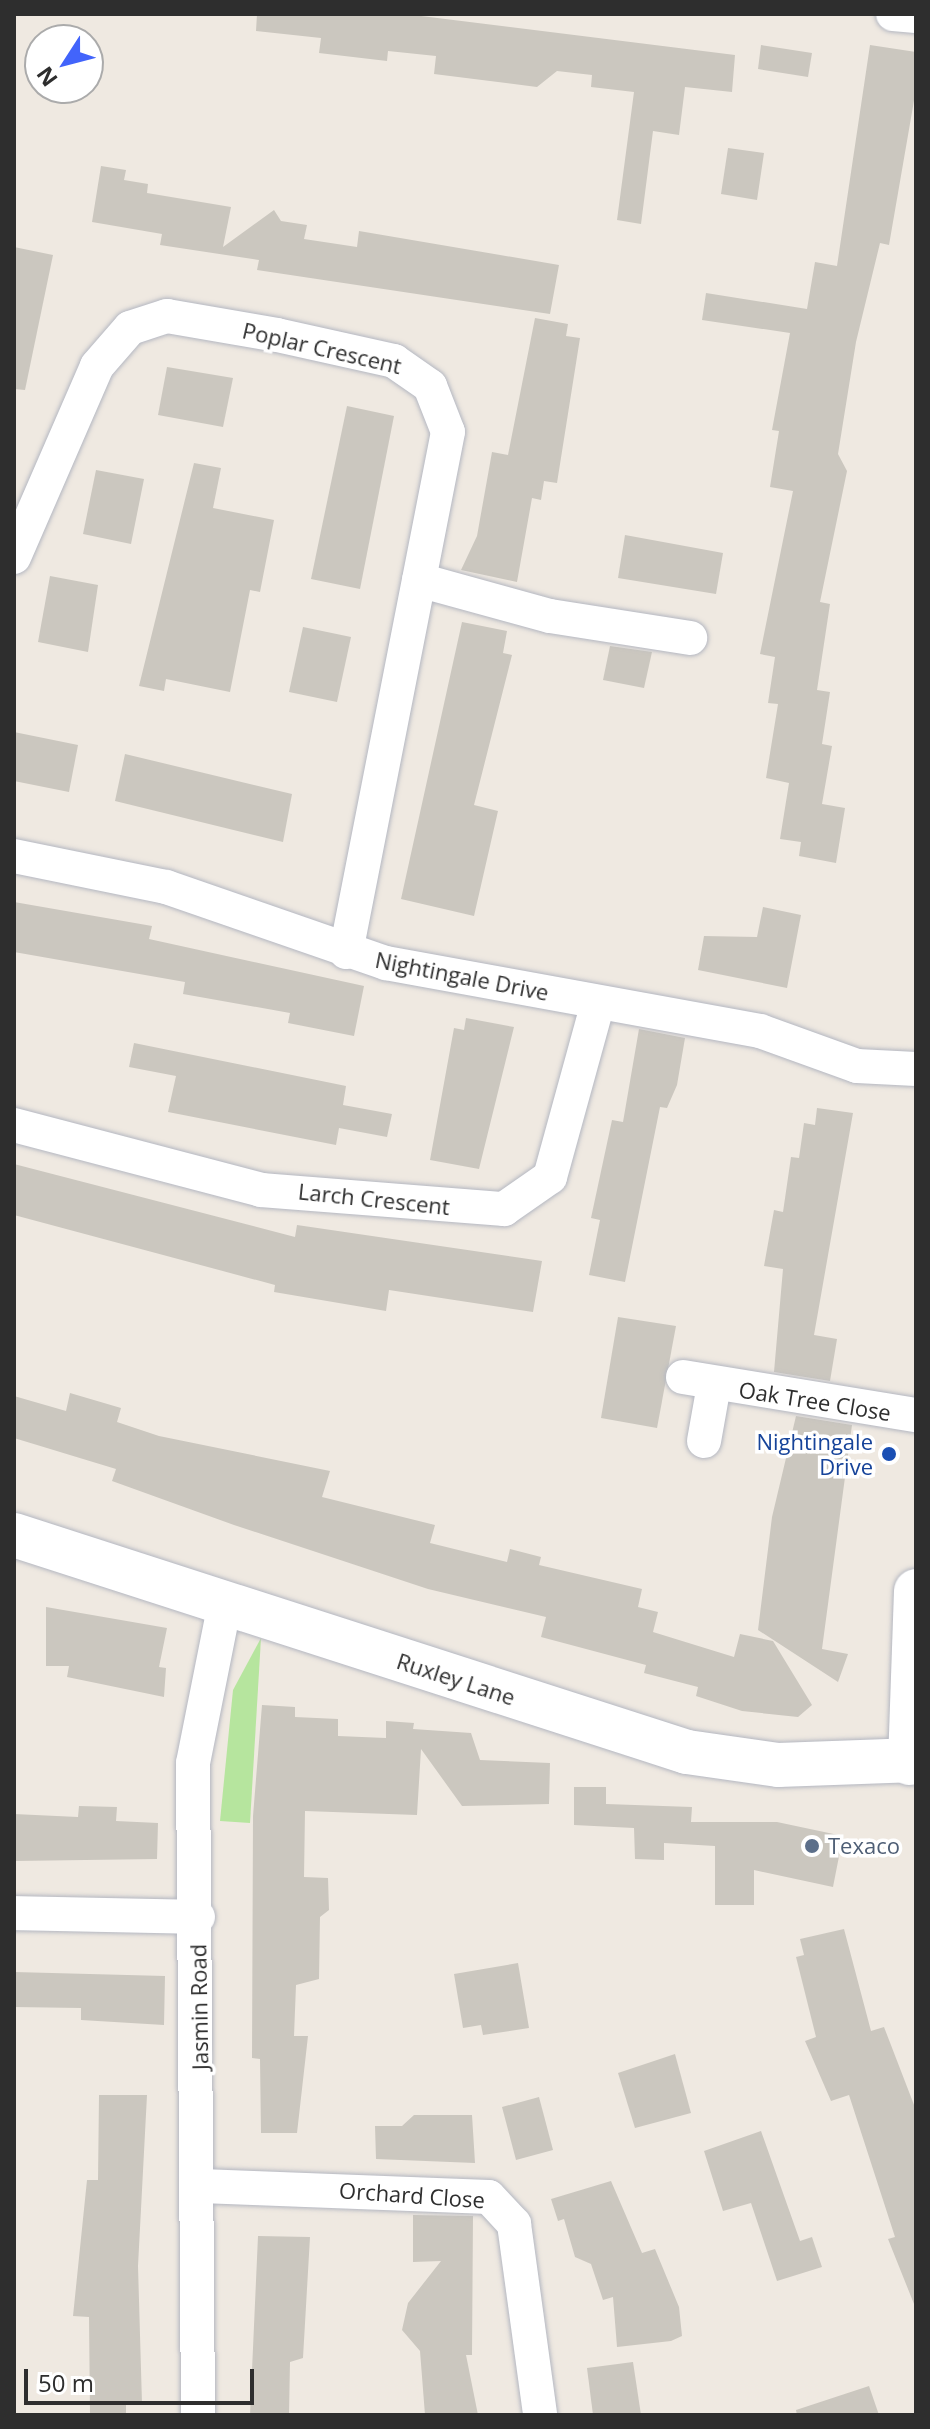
<!DOCTYPE html>
<style>
body{margin:0}
#map{position:relative;width:930px;height:2429px;overflow:hidden;background:#efe9e1;font-family:"Open Sans",sans-serif}
div>[style]{position:absolute}
.green>*{inset:0;background:#b6e59e}
.building>*{inset:0;background:#cbc7bf}
.roads{filter:drop-shadow(0 0 2px #b4b7c1) drop-shadow(0 0 2px #b4b7c1)}
.minor>*{height:34px;margin:-17px;padding:0 17px;transform-origin:17px;border-radius:17px;background:#fff}
.secondary>*{height:44px;margin:-22px;padding:0 22px;transform-origin:22px;border-radius:22px;background:#fff}
.dots>*{width:22px;height:22px;translate:-50% -50%;box-sizing:border-box;border:4px solid #fff;border-radius:50%}
span{translate:-50% -50%;white-space:nowrap;text-align:center;line-height:1.15;-webkit-text-stroke:7px #fff;paint-order:stroke}
.street-label{font-size:22px;color:#2e2e2e}
.transit-label{font-size:22px;color:#164399}
.right{translate:-100% -50%;text-align:right}
.service-label{font-size:22px;color:#4e5e75}
.left{translate:0 -50%;text-align:left}
.frame{position:absolute;inset:0;border:16px solid #2e2e2e;pointer-events:none}
.north{position:absolute;left:24px;top:24px;width:80px;height:80px;box-sizing:border-box;background:#fff;border:2px solid #ababab;border-radius:50%;rotate:234deg;font-size:22px;font-weight:700;line-height:32px;text-align:center;color:#2e2e2e}
.north::after{content:'';display:block;margin:auto;width:28px;height:36px;background:#4264fb;clip-path:polygon(50% 0,100% 100%,50% 72%,0 100%)}
.scale{position:absolute;left:24px;top:2369px;width:230px;height:36px;box-sizing:border-box;border:4px solid #2e2e2e;border-top:0;padding-left:10px;font-size:24px;line-height:28px;white-space:nowrap;color:#2e2e2e;-webkit-text-stroke:6px #fff;paint-order:stroke}
</style>
<div id="map">
<div class="green">
<i style="clip-path:polygon(261px 1638px,250px 1823px,220px 1821px,233px 1690px)"></i>
</div>
<div class="building">
<i style="clip-path:polygon(257px 14px,405px 14px,735px 55px,732px 92px,685px 87px,679px 135px,653px 131px,641px 224px,617px 220px,634px 92px,591px 87px,592px 75px,557px 71px,537px 87px,434px 74px,436px 56px,388px 51px,387px 61px,319px 53px,321px 38px,256px 31px)"></i>
<i style="clip-path:polygon(761px 45px,812px 53px,808px 77px,758px 69px)"></i>
<i style="clip-path:polygon(870px 45px,916px 52px,916px 89px,889px 245px,880px 243px,856px 342px,838px 454px,847px 471px,820px 602px,830px 604px,817px 690px,830px 692px,822px 744px,832px 746px,822px 804px,845px 808px,836px 863px,799px 856px,801px 842px,780px 839px,789px 783px,766px 778px,778px 704px,768px 703px,775px 657px,760px 654px,793px 491px,770px 487px,779px 431px,772px 430px,790px 333px,702px 320px,706px 293px,807px 309px,815px 262px,837px 266px)"></i>
<i style="clip-path:polygon(728px 148px,764px 153px,757px 200px,721px 194px)"></i>
<i style="clip-path:polygon(101px 166px,126px 170px,124px 180px,148px 184px,147px 193px,231px 207px,223px 247px,274px 210px,281px 221px,307px 225px,304px 239px,357px 247px,359px 231px,559px 265px,550px 314px,257px 270px,259px 260px,160px 245px,162px 234px,92px 222px)"></i>
<i style="clip-path:polygon(14px 247px,53px 255px,25px 390px,14px 389px)"></i>
<i style="clip-path:polygon(535px 318px,568px 324px,566px 336px,580px 338px,557px 483px,544px 481px,541px 500px,532px 498px,517px 582px,461px 570px,477px 536px,492px 452px,508px 455px)"></i>
<i style="clip-path:polygon(167px 367px,233px 378px,223px 427px,158px 415px)"></i>
<i style="clip-path:polygon(347px 406px,394px 416px,360px 589px,311px 579px)"></i>
<i style="clip-path:polygon(194px 463px,221px 468px,213px 508px,274px 520px,260px 592px,250px 590px,230px 692px,166px 679px,164px 691px,139px 686px)"></i>
<i style="clip-path:polygon(96px 470px,144px 479px,131px 544px,83px 534px)"></i>
<i style="clip-path:polygon(625px 535px,723px 553px,716px 594px,618px 578px)"></i>
<i style="clip-path:polygon(50px 576px,98px 585px,88px 652px,38px 642px)"></i>
<i style="clip-path:polygon(462px 622px,507px 631px,503px 653px,512px 655px,474px 805px,498px 811px,474px 916px,401px 899px)"></i>
<i style="clip-path:polygon(303px 627px,351px 637px,337px 702px,289px 692px)"></i>
<i style="clip-path:polygon(610px 646px,652px 652px,644px 688px,603px 680px)"></i>
<i style="clip-path:polygon(14px 732px,78px 745px,69px 792px,14px 781px)"></i>
<i style="clip-path:polygon(125px 754px,292px 794px,283px 842px,115px 801px)"></i>
<i style="clip-path:polygon(14px 902px,152px 926px,149px 939px,364px 986px,354px 1036px,288px 1023px,290px 1013px,183px 994px,185px 982px,14px 952px)"></i>
<i style="clip-path:polygon(763px 907px,801px 915px,787px 988px,698px 970px,704px 936px,757px 937px)"></i>
<i style="clip-path:polygon(466px 1018px,514px 1027px,479px 1169px,430px 1160px,454px 1028px,464px 1030px)"></i>
<i style="clip-path:polygon(639px 1029px,685px 1038px,677px 1085px,667px 1108px,660px 1107px,625px 1282px,589px 1275px,600px 1220px,591px 1218px,612px 1120px,623px 1122px)"></i>
<i style="clip-path:polygon(134px 1043px,346px 1086px,343px 1105px,392px 1114px,387px 1137px,339px 1128px,336px 1145px,168px 1112px,176px 1076px,129px 1067px)"></i>
<i style="clip-path:polygon(817px 1108px,853px 1113px,814px 1335px,837px 1339px,830px 1381px,774px 1372px,783px 1269px,764px 1266px,774px 1210px,783px 1212px,791px 1157px,799px 1158px,804px 1123px,815px 1125px)"></i>
<i style="clip-path:polygon(14px 1164px,295px 1237px,297px 1225px,542px 1261px,533px 1312px,389px 1290px,386px 1311px,274px 1292px,275px 1285px,14px 1215px)"></i>
<i style="clip-path:polygon(618px 1317px,676px 1326px,657px 1428px,601px 1418px)"></i>
<i style="clip-path:polygon(70px 1393px,121px 1408px,117px 1422px,159px 1436px,330px 1471px,322px 1497px,435px 1525px,430px 1543px,507px 1562px,510px 1549px,541px 1557px,539px 1565px,642px 1589px,638px 1607px,658px 1612px,653px 1632px,734px 1657px,740px 1634px,773px 1641px,812px 1705px,798px 1717px,742px 1711px,696px 1696px,698px 1687px,644px 1673px,646px 1665px,541px 1637px,546px 1617px,428px 1589px,234px 1525px,112px 1481px,116px 1469px,14px 1438px,14px 1396px,66px 1411px)"></i>
<i style="clip-path:polygon(796px 1416px,852px 1425px,822px 1649px,848px 1654px,838px 1682px,758px 1630px,772px 1517px)"></i>
<i style="clip-path:polygon(46px 1607px,167px 1628px,159px 1667px,166px 1668px,164px 1697px,67px 1677px,69px 1666px,46px 1666px)"></i>
<i style="clip-path:polygon(262px 1705px,295px 1707px,295px 1717px,338px 1719px,338px 1736px,386px 1738px,386px 1721px,414px 1723px,413px 1729px,471px 1733px,480px 1760px,550px 1763px,549px 1804px,462px 1806px,421px 1749px,417px 1815px,305px 1811px,304px 1877px,328px 1878px,329px 1910px,320px 1917px,319px 1979px,296px 1985px,294px 2036px,308px 2036px,297px 2133px,261px 2133px,260px 2059px,252px 2058px,253px 1816px)"></i>
<i style="clip-path:polygon(574px 1787px,606px 1787px,606px 1804px,692px 1807px,691px 1822px,777px 1822px,843px 1836px,833px 1887px,754px 1870px,754px 1905px,715px 1905px,715px 1846px,664px 1843px,664px 1860px,635px 1859px,634px 1828px,574px 1825px)"></i>
<i style="clip-path:polygon(79px 1806px,117px 1807px,116px 1821px,158px 1823px,157px 1859px,14px 1861px,14px 1814px,78px 1817px)"></i>
<i style="clip-path:polygon(844px 1929px,871px 2031px,884px 2027px,916px 2110px,916px 2309px,888px 2239px,895px 2237px,849px 2095px,831px 2101px,805px 2041px,816px 2037px,796px 1957px,804px 1955px,800px 1939px)"></i>
<i style="clip-path:polygon(518px 1963px,529px 2028px,483px 2035px,481px 2025px,463px 2028px,454px 1974px)"></i>
<i style="clip-path:polygon(14px 1972px,165px 1976px,164px 2025px,81px 2020px,81px 2008px,14px 2007px)"></i>
<i style="clip-path:polygon(675px 2054px,691px 2113px,635px 2128px,618px 2073px)"></i>
<i style="clip-path:polygon(99px 2095px,147px 2095px,138px 2266px,142px 2403px,126px 2403px,126px 2415px,90px 2415px,89px 2317px,73px 2316px,87px 2180px,98px 2180px)"></i>
<i style="clip-path:polygon(539px 2097px,553px 2150px,516px 2160px,502px 2107px)"></i>
<i style="clip-path:polygon(414px 2115px,472px 2115px,475px 2163px,376px 2159px,375px 2126px,402px 2126px)"></i>
<i style="clip-path:polygon(761px 2131px,800px 2241px,812px 2237px,822px 2267px,777px 2281px,751px 2203px,723px 2211px,704px 2151px)"></i>
<i style="clip-path:polygon(611px 2181px,642px 2253px,655px 2249px,679px 2307px,682px 2336px,671px 2341px,617px 2347px,613px 2297px,603px 2300px,591px 2264px,575px 2257px,564px 2219px,558px 2221px,551px 2199px)"></i>
<i style="clip-path:polygon(413px 2215px,473px 2216px,472px 2355px,466px 2355px,478px 2415px,425px 2415px,420px 2351px,402px 2330px,408px 2303px,441px 2261px,413px 2262px)"></i>
<i style="clip-path:polygon(258px 2236px,310px 2237px,303px 2358px,290px 2362px,289px 2415px,250px 2415px)"></i>
<i style="clip-path:polygon(633px 2362px,641px 2415px,593px 2415px,587px 2368px)"></i>
<i style="clip-path:polygon(869px 2386px,879px 2415px,797px 2415px,796px 2410px)"></i>
</div>
<div class="roads">
<div class="minor">
<i style="left:893px;top:14px;width:23px;rotate:5deg"></i>
<i style="left:14px;top:557px;width:208px;rotate:-66.5deg"></i>
<i style="left:97px;top:366px;width:50px;rotate:-49deg"></i>
<i style="left:130px;top:328px;width:39px;rotate:-18deg"></i>
<i style="left:167px;top:316px;width:112px;rotate:9.8deg"></i>
<i style="left:277px;top:335px;width:120px;rotate:12.5deg"></i>
<i style="left:394px;top:361px;width:44px;rotate:34.8deg"></i>
<i style="left:430px;top:386px;width:49px;rotate:68.6deg"></i>
<i style="left:448px;top:432px;width:530px;rotate:101.1deg"></i>
<i style="left:419px;top:580px;width:136px;rotate:15.4deg"></i>
<i style="left:550px;top:616px;width:142px;rotate:8.9deg"></i>
<i style="left:14px;top:856px;width:155px;rotate:11.5deg"></i>
<i style="left:166px;top:887px;width:233px;rotate:19.1deg"></i>
<i style="left:386px;top:963px;width:380px;rotate:10.3deg"></i>
<i style="left:760px;top:1031px;width:103px;rotate:19.8deg"></i>
<i style="left:857px;top:1066px;width:59px;rotate:2.9deg"></i>
<i style="left:14px;top:1125px;width:255px;rotate:14.7deg"></i>
<i style="left:261px;top:1190px;width:244px;rotate:4.5deg"></i>
<i style="left:504px;top:1209px;width:56px;rotate:-34.8deg"></i>
<i style="left:550px;top:1177px;width:180px;rotate:-74.6deg"></i>
<i style="left:683px;top:1377px;width:236px;rotate:9.3deg"></i>
<i style="left:704px;top:1441px;width:57px;rotate:-79.9deg"></i>
<i style="left:14px;top:1913px;width:184px;rotate:1.2deg"></i>
<i style="left:201px;top:2186px;width:288px;rotate:2.2deg"></i>
<i style="left:489px;top:2197px;width:37px;rotate:47deg"></i>
<i style="left:514px;top:2224px;width:193px;rotate:82.2deg"></i>
<i style="left:198px;top:2415px;width:652px;rotate:-90.44deg"></i>
<i style="left:193px;top:1763px;width:163px;rotate:-78.7deg"></i>
</div>
<div class="secondary">
<i style="left:14px;top:1535px;width:707px;rotate:17.87deg"></i>
<i style="left:687px;top:1752px;width:92px;rotate:8.1deg"></i>
<i style="left:778px;top:1765px;width:138px;rotate:-2.1deg"></i>
<i style="left:910px;top:1763px;width:172px;rotate:-88deg"></i>
</div>
</div>
<div class="dots">
<i style="left:889px;top:1454px;background:#1a4fb4"></i>
<i style="left:812px;top:1846px;background:#5c6f8a"></i>
</div>
<div class="street-label">
<span style="left:322px;top:348px;rotate:13deg">Poplar Crescent</span>
<span style="left:462px;top:976px;rotate:11deg">Nightingale Drive</span>
<span style="left:374px;top:1199px;rotate:6deg">Larch Crescent</span>
<span style="left:815px;top:1401px;rotate:9deg">Oak Tree Close</span>
<span style="left:456px;top:1679px;rotate:18deg">Ruxley Lane</span>
<span style="left:199px;top:2007px;rotate:-91deg">Jasmin Road</span>
<span style="left:412px;top:2195px;rotate:4deg">Orchard Close</span>
</div>
<div class="transit-label">
<span class="right" style="left:873px;top:1454px">Nightingale<br>Drive</span>
</div>
<div class="service-label">
<span class="left" style="left:828px;top:1846px">Texaco</span>
</div>
<div class="frame"></div>
<div class="north">N</div>
<div class="scale">50 m</div>
</div>
